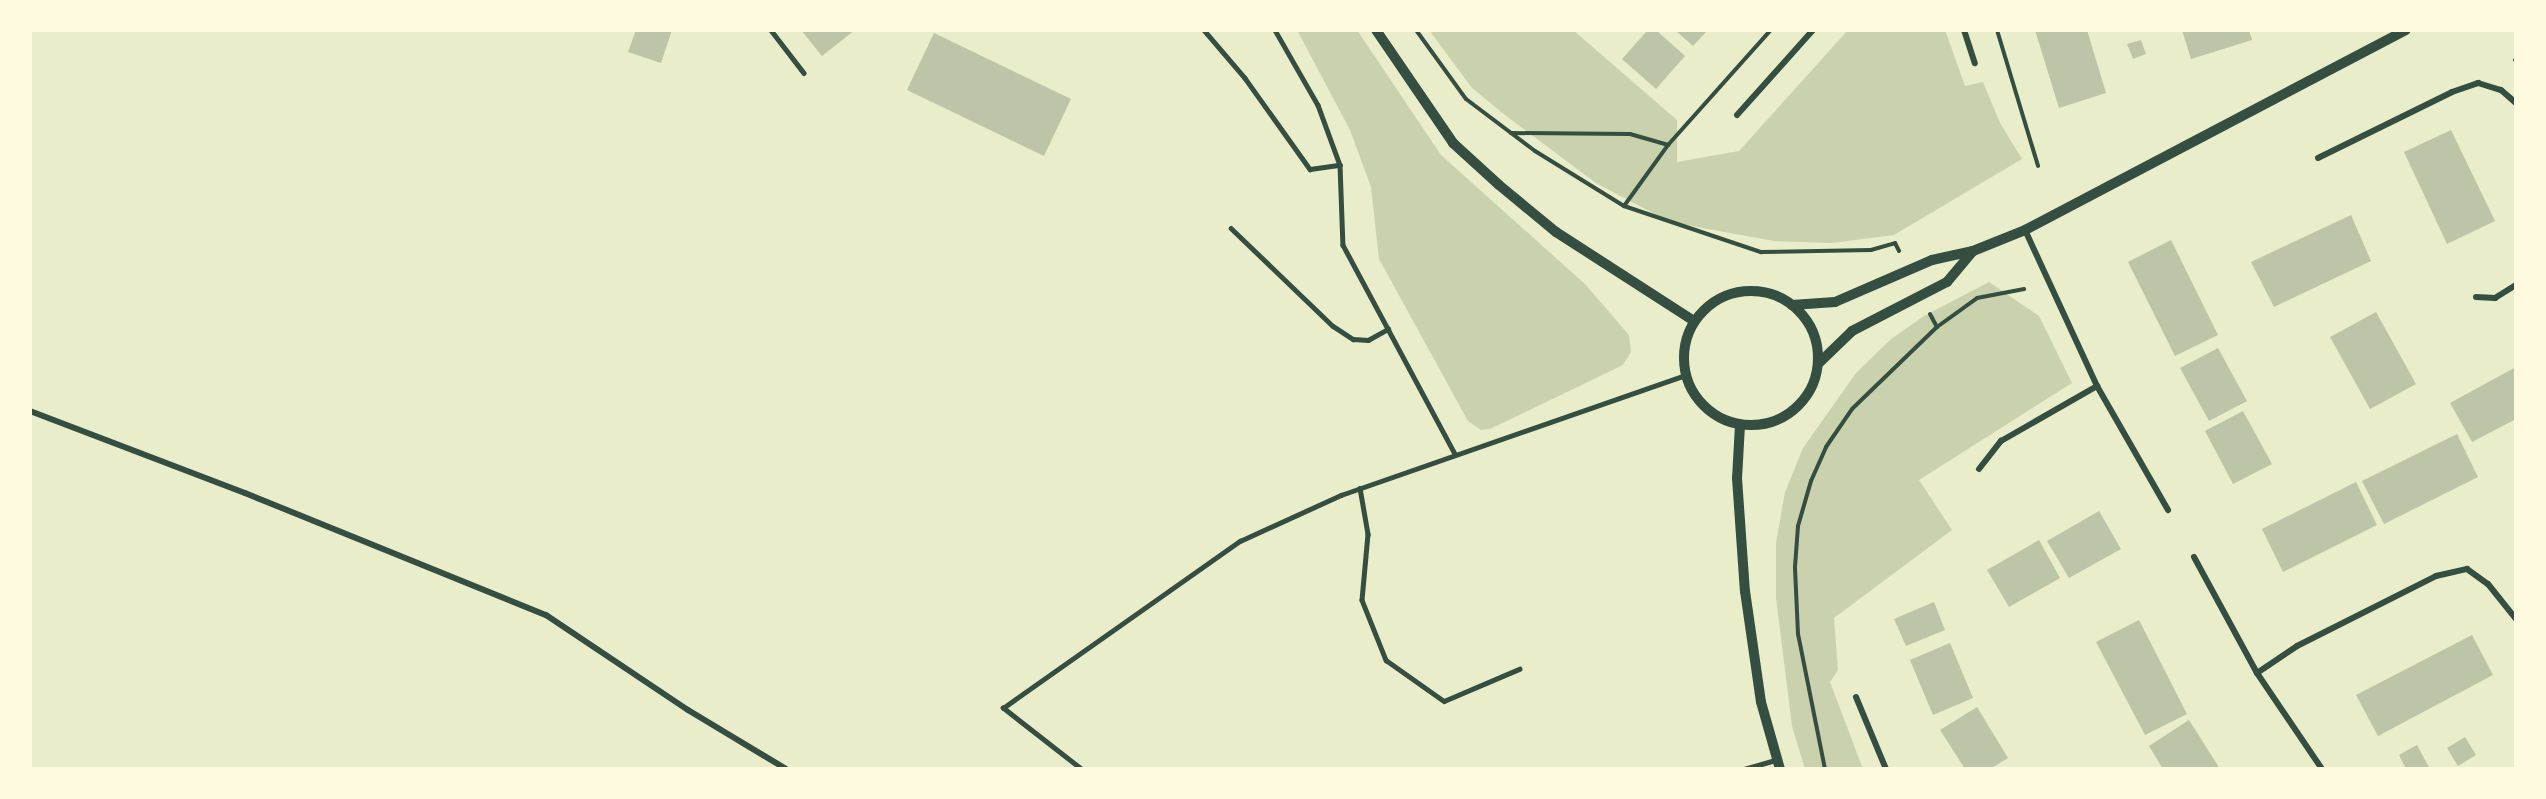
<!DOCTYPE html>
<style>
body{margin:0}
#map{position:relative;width:2546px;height:799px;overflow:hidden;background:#e9edc9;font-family:"Asap Condensed",sans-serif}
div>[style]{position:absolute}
.green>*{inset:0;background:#cad2ad}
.building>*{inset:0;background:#bcc5a7}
.path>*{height:4px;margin:-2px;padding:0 2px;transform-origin:2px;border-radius:2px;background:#344e41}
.service>*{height:4.5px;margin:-2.25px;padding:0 2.25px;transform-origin:2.25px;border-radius:2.25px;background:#344e41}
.minor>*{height:6px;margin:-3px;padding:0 3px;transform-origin:3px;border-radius:3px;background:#344e41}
.tertiary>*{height:10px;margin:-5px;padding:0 5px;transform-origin:5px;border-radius:5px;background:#344e41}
.tertiary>.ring{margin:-5px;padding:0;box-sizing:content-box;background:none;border:10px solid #344e41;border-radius:50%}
span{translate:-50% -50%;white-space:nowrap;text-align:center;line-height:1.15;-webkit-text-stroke:6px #fefae0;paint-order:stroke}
.frame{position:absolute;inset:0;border:32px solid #fefae0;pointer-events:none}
</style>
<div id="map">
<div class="green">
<i style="clip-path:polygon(1297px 30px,1357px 30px,1441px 155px,1585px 284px,1629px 335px,1631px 352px,1623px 365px,1490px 429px,1481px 430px,1468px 421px,1379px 259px,1371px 187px,1350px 130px)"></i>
<i style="clip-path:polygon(1429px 30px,1573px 30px,1677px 120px,1677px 162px,1739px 151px,1848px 30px,1945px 30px,1965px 86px,1983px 82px,2000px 123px,2022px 159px,1894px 235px,1832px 243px,1774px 241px,1670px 222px,1596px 183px,1505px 115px,1472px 88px)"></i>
<i style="clip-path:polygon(1989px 282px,2039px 316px,2072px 383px,1919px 480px,1952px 530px,1834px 618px,1838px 670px,1830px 682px,1863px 769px,1805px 769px,1792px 726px,1776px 598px,1776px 543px,1785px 492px,1803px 448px,1856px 373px,1891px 339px,1924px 316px)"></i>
</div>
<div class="building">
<i style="clip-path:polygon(636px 30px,672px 30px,661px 63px,628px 52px)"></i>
<i style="clip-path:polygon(801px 30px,855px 30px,822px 56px)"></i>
<i style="clip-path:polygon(1648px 30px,1656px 30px,1685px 56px,1656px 89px,1622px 59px)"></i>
<i style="clip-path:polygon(1675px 30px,1708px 30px,1693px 46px)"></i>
<i style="clip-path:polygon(2035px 30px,2087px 30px,2106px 93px,2059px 108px)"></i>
<i style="clip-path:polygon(2182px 30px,2249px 30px,2252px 40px,2191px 59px)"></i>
<i style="clip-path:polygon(934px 33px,1071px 99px,1044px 156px,907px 90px)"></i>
<i style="clip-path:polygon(2141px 40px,2146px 54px,2133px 59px,2127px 44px)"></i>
<i style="clip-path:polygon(2451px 130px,2495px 221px,2447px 244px,2404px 152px)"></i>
<i style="clip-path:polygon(2351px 215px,2371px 261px,2274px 307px,2251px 262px)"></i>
<i style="clip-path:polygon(2171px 240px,2218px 335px,2175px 356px,2128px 262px)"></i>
<i style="clip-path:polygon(2376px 312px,2416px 384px,2370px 409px,2330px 337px)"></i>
<i style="clip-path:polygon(2218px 348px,2247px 401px,2209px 421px,2180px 368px)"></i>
<i style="clip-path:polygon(2516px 367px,2516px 419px,2472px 442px,2450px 403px)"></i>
<i style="clip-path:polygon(2243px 411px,2272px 464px,2233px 484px,2205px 431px)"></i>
<i style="clip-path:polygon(2457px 434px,2478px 477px,2384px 524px,2362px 481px)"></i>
<i style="clip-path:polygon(2356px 482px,2377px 525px,2283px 572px,2262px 529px)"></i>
<i style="clip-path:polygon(2099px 511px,2121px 549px,2069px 578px,2047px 541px)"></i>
<i style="clip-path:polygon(2039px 540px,2060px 578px,2009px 607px,1987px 570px)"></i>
<i style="clip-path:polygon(1934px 602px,1945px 630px,1906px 646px,1894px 619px)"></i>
<i style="clip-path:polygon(2139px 620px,2187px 714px,2145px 735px,2096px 642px)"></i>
<i style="clip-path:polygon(2472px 635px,2493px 675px,2378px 736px,2356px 695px)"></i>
<i style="clip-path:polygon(1950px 643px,1973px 698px,1933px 715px,1910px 660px)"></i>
<i style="clip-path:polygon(1977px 707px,2008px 758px,1990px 769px,1965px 769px,1940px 730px)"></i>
<i style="clip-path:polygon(2189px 720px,2203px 742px,2220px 769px,2163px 769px,2149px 746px)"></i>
<i style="clip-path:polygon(2465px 737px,2476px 755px,2458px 766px,2447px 748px)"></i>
<i style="clip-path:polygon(2417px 745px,2430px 769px,2406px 769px,2399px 755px)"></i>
</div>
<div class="path">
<i style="left:562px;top:30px;width:12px"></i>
<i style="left:1416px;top:30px;width:85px;rotate:54.1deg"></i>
<i style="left:1466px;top:99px;width:86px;rotate:37deg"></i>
<i style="left:1535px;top:151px;width:105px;rotate:31.7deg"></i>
<i style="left:1624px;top:206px;width:145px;rotate:18.6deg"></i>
<i style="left:1761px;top:252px;width:110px;rotate:-1deg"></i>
<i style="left:1871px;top:250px;width:25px;rotate:-16deg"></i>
<i style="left:1895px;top:243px;width:9px;rotate:63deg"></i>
<i style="left:1997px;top:30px;width:142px;rotate:73.2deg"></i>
<i style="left:2515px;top:60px;width:1px;rotate:45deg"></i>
<i style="left:1511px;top:133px;width:119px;rotate:0.5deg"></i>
<i style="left:1630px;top:134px;width:40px;rotate:16deg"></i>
<i style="left:1624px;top:206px;width:75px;rotate:-54.2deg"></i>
<i style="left:1668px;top:145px;width:154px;rotate:-48.2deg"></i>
<i style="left:1930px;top:314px;width:15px;rotate:62deg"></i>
<i style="left:1825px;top:769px;width:138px;rotate:-101.3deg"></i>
<i style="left:1798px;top:634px;width:67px;rotate:-92.6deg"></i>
<i style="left:1795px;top:567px;width:41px;rotate:-85.8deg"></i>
<i style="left:1798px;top:526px;width:47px;rotate:-73.9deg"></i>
<i style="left:1811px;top:481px;width:37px;rotate:-66deg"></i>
<i style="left:1826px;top:447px;width:46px;rotate:-55.6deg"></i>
<i style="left:1852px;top:409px;width:118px;rotate:-44deg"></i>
<i style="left:1937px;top:327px;width:49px;rotate:-35.9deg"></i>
<i style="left:1977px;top:298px;width:48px;rotate:-10.8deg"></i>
</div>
<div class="service">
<i style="left:771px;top:30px;width:54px;rotate:52.5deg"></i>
<i style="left:1204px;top:30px;width:63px;rotate:49.5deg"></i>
<i style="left:1245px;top:78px;width:112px;rotate:54.5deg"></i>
<i style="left:1310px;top:169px;width:30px;rotate:-8deg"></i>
<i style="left:1275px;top:30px;width:86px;rotate:60.2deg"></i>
<i style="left:1318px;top:105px;width:64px;rotate:69.9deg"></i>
<i style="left:1340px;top:165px;width:80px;rotate:87.9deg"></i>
<i style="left:1343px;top:245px;width:237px;rotate:61.8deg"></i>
<i style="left:1231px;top:228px;width:141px;rotate:43.9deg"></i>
<i style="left:1333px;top:326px;width:24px;rotate:33deg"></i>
<i style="left:1353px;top:339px;width:15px;rotate:4deg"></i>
<i style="left:1368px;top:340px;width:23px;rotate:-29deg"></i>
<i style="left:1360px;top:488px;width:47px;rotate:80.1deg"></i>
<i style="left:1368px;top:534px;width:66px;rotate:95.2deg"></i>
<i style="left:1362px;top:600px;width:65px;rotate:68.2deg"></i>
<i style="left:1386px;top:660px;width:71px;rotate:35.3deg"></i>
<i style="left:1444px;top:701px;width:82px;rotate:-23.1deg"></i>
<i style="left:1081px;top:769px;width:99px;rotate:-142deg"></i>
<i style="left:1003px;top:708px;width:290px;rotate:-35.2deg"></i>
<i style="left:1240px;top:541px;width:111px;rotate:-24.5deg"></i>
<i style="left:1341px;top:495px;width:364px;rotate:-19.2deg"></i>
<i style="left:1744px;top:769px;width:33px;rotate:-16deg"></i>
</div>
<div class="minor">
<i style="left:1964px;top:30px;width:35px;rotate:72deg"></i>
<i style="left:1737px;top:115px;width:114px;rotate:-48.2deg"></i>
<i style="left:2318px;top:158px;width:149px;rotate:-26.2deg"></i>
<i style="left:2452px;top:92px;width:28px;rotate:-19deg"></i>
<i style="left:2478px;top:83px;width:24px;rotate:17deg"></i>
<i style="left:2501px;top:90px;width:20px;rotate:41deg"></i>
<i style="left:2025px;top:230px;width:172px;rotate:65.2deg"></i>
<i style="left:2097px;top:386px;width:143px;rotate:60.2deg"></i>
<i style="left:2476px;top:297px;width:19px;rotate:3deg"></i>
<i style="left:2495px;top:298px;width:25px;rotate:-32deg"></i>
<i style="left:30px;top:411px;width:230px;rotate:20.9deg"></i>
<i style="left:245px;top:493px;width:325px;rotate:22.1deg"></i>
<i style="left:546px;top:615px;width:171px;rotate:33.8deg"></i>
<i style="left:688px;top:710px;width:114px;rotate:31deg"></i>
<i style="left:1979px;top:469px;width:36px;rotate:-52deg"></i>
<i style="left:2001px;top:441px;width:111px;rotate:-29.8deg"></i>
<i style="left:2194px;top:557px;width:132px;rotate:61.5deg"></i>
<i style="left:2257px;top:673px;width:116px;rotate:55.9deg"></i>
<i style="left:2257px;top:673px;width:48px;rotate:-34deg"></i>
<i style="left:2297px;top:646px;width:156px;rotate:-26.7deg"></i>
<i style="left:2436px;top:576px;width:32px;rotate:-13deg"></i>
<i style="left:2467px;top:569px;width:26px;rotate:36deg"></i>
<i style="left:2488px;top:584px;width:45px;rotate:51.3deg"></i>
<i style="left:1856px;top:697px;width:78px;rotate:67.4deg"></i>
</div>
<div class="tertiary">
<i style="left:1376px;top:30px;width:137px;rotate:55.7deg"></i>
<i style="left:1453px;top:143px;width:62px;rotate:42.4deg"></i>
<i style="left:1499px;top:185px;width:74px;rotate:39.5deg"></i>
<i style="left:1556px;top:232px;width:164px;rotate:32.8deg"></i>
<i class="ring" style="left:1684px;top:291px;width:124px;height:124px"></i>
<i style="left:1792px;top:305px;width:43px;rotate:-4deg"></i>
<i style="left:1835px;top:302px;width:106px;rotate:-23.4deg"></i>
<i style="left:1932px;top:260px;width:42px;rotate:-12.4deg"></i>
<i style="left:1973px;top:251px;width:56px;rotate:-22deg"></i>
<i style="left:2025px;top:230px;width:430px;rotate:-27.7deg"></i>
<i style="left:1818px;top:364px;width:47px;rotate:-44.1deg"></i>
<i style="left:1852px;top:331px;width:107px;rotate:-27.3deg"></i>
<i style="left:1947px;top:282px;width:40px;rotate:-50deg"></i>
<i style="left:1740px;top:425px;width:53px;rotate:93.2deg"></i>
<i style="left:1737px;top:478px;width:113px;rotate:86deg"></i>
<i style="left:1745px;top:591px;width:112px;rotate:81.8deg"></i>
<i style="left:1761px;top:702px;width:70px;rotate:74.2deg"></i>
</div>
<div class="frame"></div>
</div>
